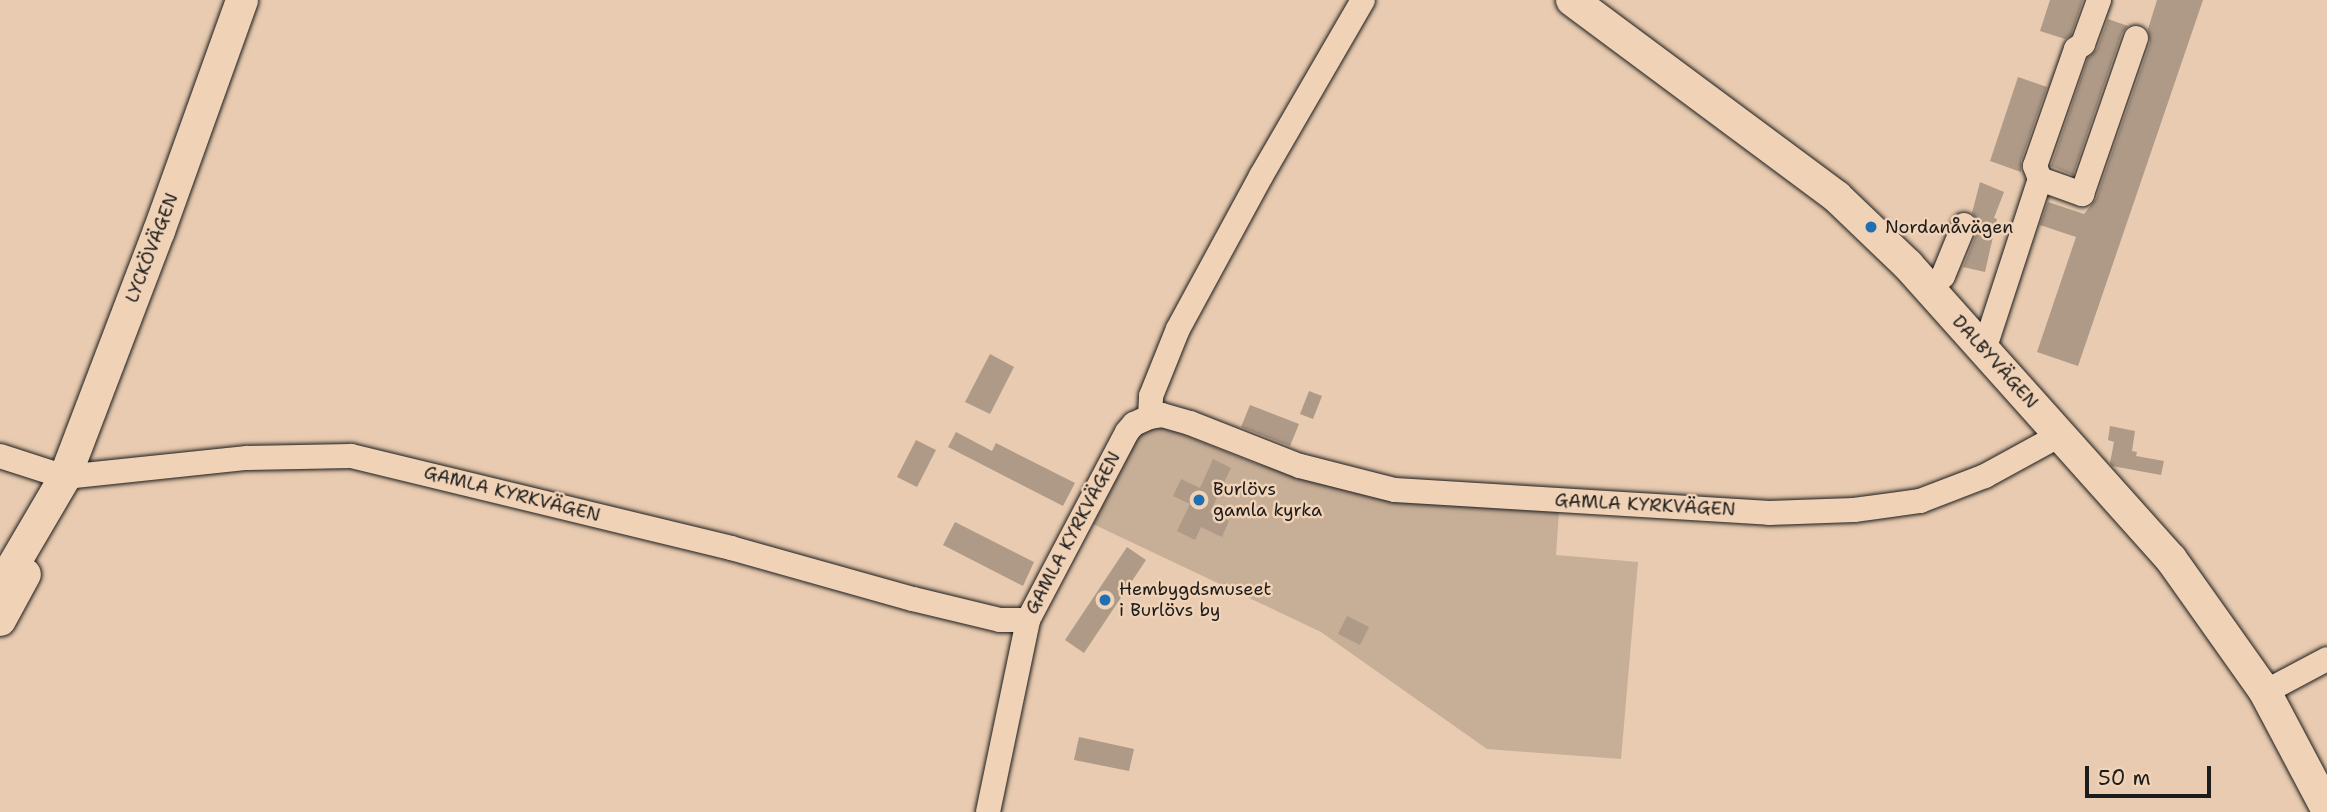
<!DOCTYPE html>
<meta charset="utf-8">
<style>
body{margin:0}
#map{position:relative;width:2327px;height:812px;overflow:hidden;background:#e8cbb0;font-family:"Shantell Sans",sans-serif}
div>[style]{position:absolute}
.green>*{inset:0;background:#c6ae97}
.building>*{inset:0;background:#af9a87}
.roads{filter:drop-shadow(0 0 2px #1c1c1c) drop-shadow(0 0 2px #1c1c1c)}
.minor>*{height:24px;margin:-12px;padding:0 12px;transform-origin:12px;border-radius:12px;background:#f0d2b6}
.major>*{height:32px;margin:-16px;padding:0 16px;transform-origin:16px;border-radius:16px;background:#f0d2b6}
.dots>*{width:19px;height:19px;translate:-50% -50%;box-sizing:border-box;border:4px solid #f0d2b6;border-radius:50%}
span{translate:-50% -50%;white-space:nowrap;text-align:center;line-height:1.15;-webkit-text-stroke:5px #f0d2b6;paint-order:stroke}
.poi-label{font-size:18px;color:#1c1c1c}
.left{translate:0 -50%;text-align:left}
.street-label{font-size:18px;color:#1c1c1c}
.scale{position:absolute;left:2085px;top:766px;width:126px;height:32px;box-sizing:border-box;border:4px solid #1c1c1c;border-top:0;padding-left:9px;font-size:21px;line-height:24px;white-space:nowrap;color:#1c1c1c;-webkit-text-stroke:5px #f0d2b6;paint-order:stroke}
</style>
<div id="map">
<div class="green">
<i style="clip-path:polygon(1157px 424px,1254px 463px,1389px 499px,1559px 512px,1556px 555px,1638px 562px,1621px 759px,1487px 749px,1321px 632px,1093px 524px,1139px 435px)"></i>
</div>
<div class="building">
<i style="clip-path:polygon(2050px 0,2083px 0,2071px 35px,2065px 39px,2040px 31px)"></i>
<i style="clip-path:polygon(2157px 0,2203px 0,2078px 366px,2037px 352px,2076px 237px,2040px 225px,2048px 202px,2084px 214px,2096px 199px,2150px 43px,2148px 29px)"></i>
<i style="clip-path:polygon(2108px 19px,2128px 26px,2122px 33px,2073px 175px,2051px 166px,2088px 58px,2097px 49px)"></i>
<i style="clip-path:polygon(2018px 77px,2047px 87px,2021px 161px,2021px 172px,1990px 161px)"></i>
<i style="clip-path:polygon(1980px 182px,2004px 192px,1994px 218px,1997px 219px,1985px 272px,1963px 267px,1978px 230px,1979px 222px,1972px 213px)"></i>
<i style="clip-path:polygon(990px 354px,1014px 367px,990px 414px,965px 402px)"></i>
<i style="clip-path:polygon(1309px 391px,1322px 396px,1313px 419px,1300px 414px)"></i>
<i style="clip-path:polygon(1250px 405px,1299px 424px,1290px 446px,1241px 427px)"></i>
<i style="clip-path:polygon(2110px 426px,2135px 431px,2132px 451px,2137px 452px,2136px 456px,2164px 461px,2161px 475px,2112px 466px,2110px 463px,2114px 442px,2108px 440px)"></i>
<i style="clip-path:polygon(956px 432px,992px 451px,996px 443px,1075px 483px,1063px 506px,948px 447px)"></i>
<i style="clip-path:polygon(916px 440px,936px 450px,917px 487px,897px 477px)"></i>
<i style="clip-path:polygon(1213px 459px,1231px 468px,1210px 512px,1229px 521px,1222px 537px,1201px 527px,1195px 540px,1177px 531px,1190px 504px,1173px 496px,1181px 479px,1200px 488px)"></i>
<i style="clip-path:polygon(955px 522px,1034px 562px,1023px 586px,943px 545px)"></i>
<i style="clip-path:polygon(1127px 547px,1146px 560px,1084px 653px,1065px 640px)"></i>
<i style="clip-path:polygon(1347px 616px,1369px 627px,1360px 645px,1338px 634px)"></i>
<i style="clip-path:polygon(1079px 737px,1134px 749px,1129px 771px,1074px 760px)"></i>
</div>
<div class="roads">
<div class="minor">
<i style="left:2040px;top:179px;width:45px;rotate:19.7deg"></i>
<i style="left:2082px;top:194px;width:165px;rotate:-70.9deg"></i>
<i style="left:1930px;top:289px;width:18px;rotate:-45deg"></i>
<i style="left:1943px;top:276px;width:55px;rotate:-67.6deg"></i>
<i style="left:1984px;top:350px;width:180px;rotate:-71.9deg"></i>
<i style="left:2040px;top:179px;width:14px;rotate:-111deg"></i>
<i style="left:2035px;top:166px;width:124px;rotate:-70.7deg"></i>
<i style="left:2076px;top:49px;width:9px;rotate:-36deg"></i>
<i style="left:2083px;top:44px;width:47px;rotate:-70deg"></i>
<i style="left:1150px;top:417px;width:21px;rotate:-87deg"></i>
<i style="left:1151px;top:396px;width:72px;rotate:-68.1deg"></i>
<i style="left:1178px;top:329px;width:174px;rotate:-61.5deg"></i>
<i style="left:1261px;top:176px;width:203px;rotate:-59.9deg"></i>
<i style="left:0;top:456px;width:68px;rotate:17.9deg"></i>
<i style="left:65px;top:477px;width:183px;rotate:-6deg"></i>
<i style="left:247px;top:458px;width:104px;rotate:-1.1deg"></i>
<i style="left:351px;top:456px;width:391px;rotate:13.6deg"></i>
<i style="left:731px;top:548px;width:189px;rotate:15.7deg"></i>
<i style="left:913px;top:599px;width:89px;rotate:13.6deg"></i>
<i style="left:1000px;top:620px;width:28px"></i>
<i style="left:2265px;top:692px;width:70px;rotate:-28deg"></i>
<i style="left:988px;top:812px;width:196px;rotate:-78.2deg"></i>
<i style="left:1028px;top:620px;width:212px;rotate:-62.2deg"></i>
<i style="left:1127px;top:432px;width:11px;rotate:-49deg"></i>
<i style="left:1134px;top:424px;width:17px;rotate:-24deg"></i>
<i style="left:1150px;top:417px;width:12px;rotate:-9deg"></i>
<i style="left:1162px;top:415px;width:29px;rotate:16deg"></i>
<i style="left:1190px;top:423px;width:118px;rotate:21.4deg"></i>
<i style="left:1300px;top:466px;width:98px;rotate:14.2deg"></i>
<i style="left:1395px;top:490px;width:375px;rotate:3.5deg"></i>
<i style="left:1769px;top:513px;width:85px;rotate:-2deg"></i>
<i style="left:1854px;top:510px;width:67px;rotate:-7.8deg"></i>
<i style="left:1920px;top:501px;width:70px;rotate:-21deg"></i>
<i style="left:1985px;top:476px;width:85px;rotate:-28.7deg"></i>
</div>
<div class="major">
<i style="left:1572px;top:0;width:330px;rotate:36.6deg"></i>
<i style="left:1837px;top:197px;width:98px;rotate:43.8deg"></i>
<i style="left:1908px;top:265px;width:394px;rotate:48.2deg"></i>
<i style="left:2171px;top:559px;width:163px;rotate:54.7deg"></i>
<i style="left:2265px;top:692px;width:132px;rotate:62.1deg"></i>
<i style="left:0;top:588px;width:129px;rotate:-59.6deg"></i>
<i style="left:65px;top:477px;width:263px;rotate:-69.1deg"></i>
<i style="left:159px;top:231px;width:245px;rotate:-70.2deg"></i>
<i style="left:0;top:620px;width:52px;rotate:-61.5deg"></i>
</div>
</div>
<div class="dots">
<i style="left:1871px;top:227px;background:#1f6fb2"></i>
<i style="left:1199px;top:500px;background:#1f6fb2"></i>
<i style="left:1105px;top:600px;background:#1f6fb2"></i>
</div>
<div class="poi-label">
<span class="left" style="left:1885px;top:227px">Nordanåvägen</span>
<span class="left" style="left:1213px;top:500px">Burlövs<br>gamla kyrka</span>
<span class="left" style="left:1119px;top:600px">Hembygdsmuseet<br>i Burlövs by</span>
</div>
<div class="street-label">
<span style="left:152px;top:248px;rotate:-69deg">LYCKÖVÄGEN</span>
<span style="left:1995px;top:362px;rotate:48deg">DALBYVÄGEN</span>
<span style="left:512px;top:494px;rotate:14deg">GAMLA KYRKVÄGEN</span>
<span style="left:1645px;top:505px;rotate:3deg">GAMLA KYRKVÄGEN</span>
<span style="left:1073px;top:533px;rotate:-62deg">GAMLA KYRKVÄGEN</span>
</div>
<div class="scale">50 m</div>
</div>
